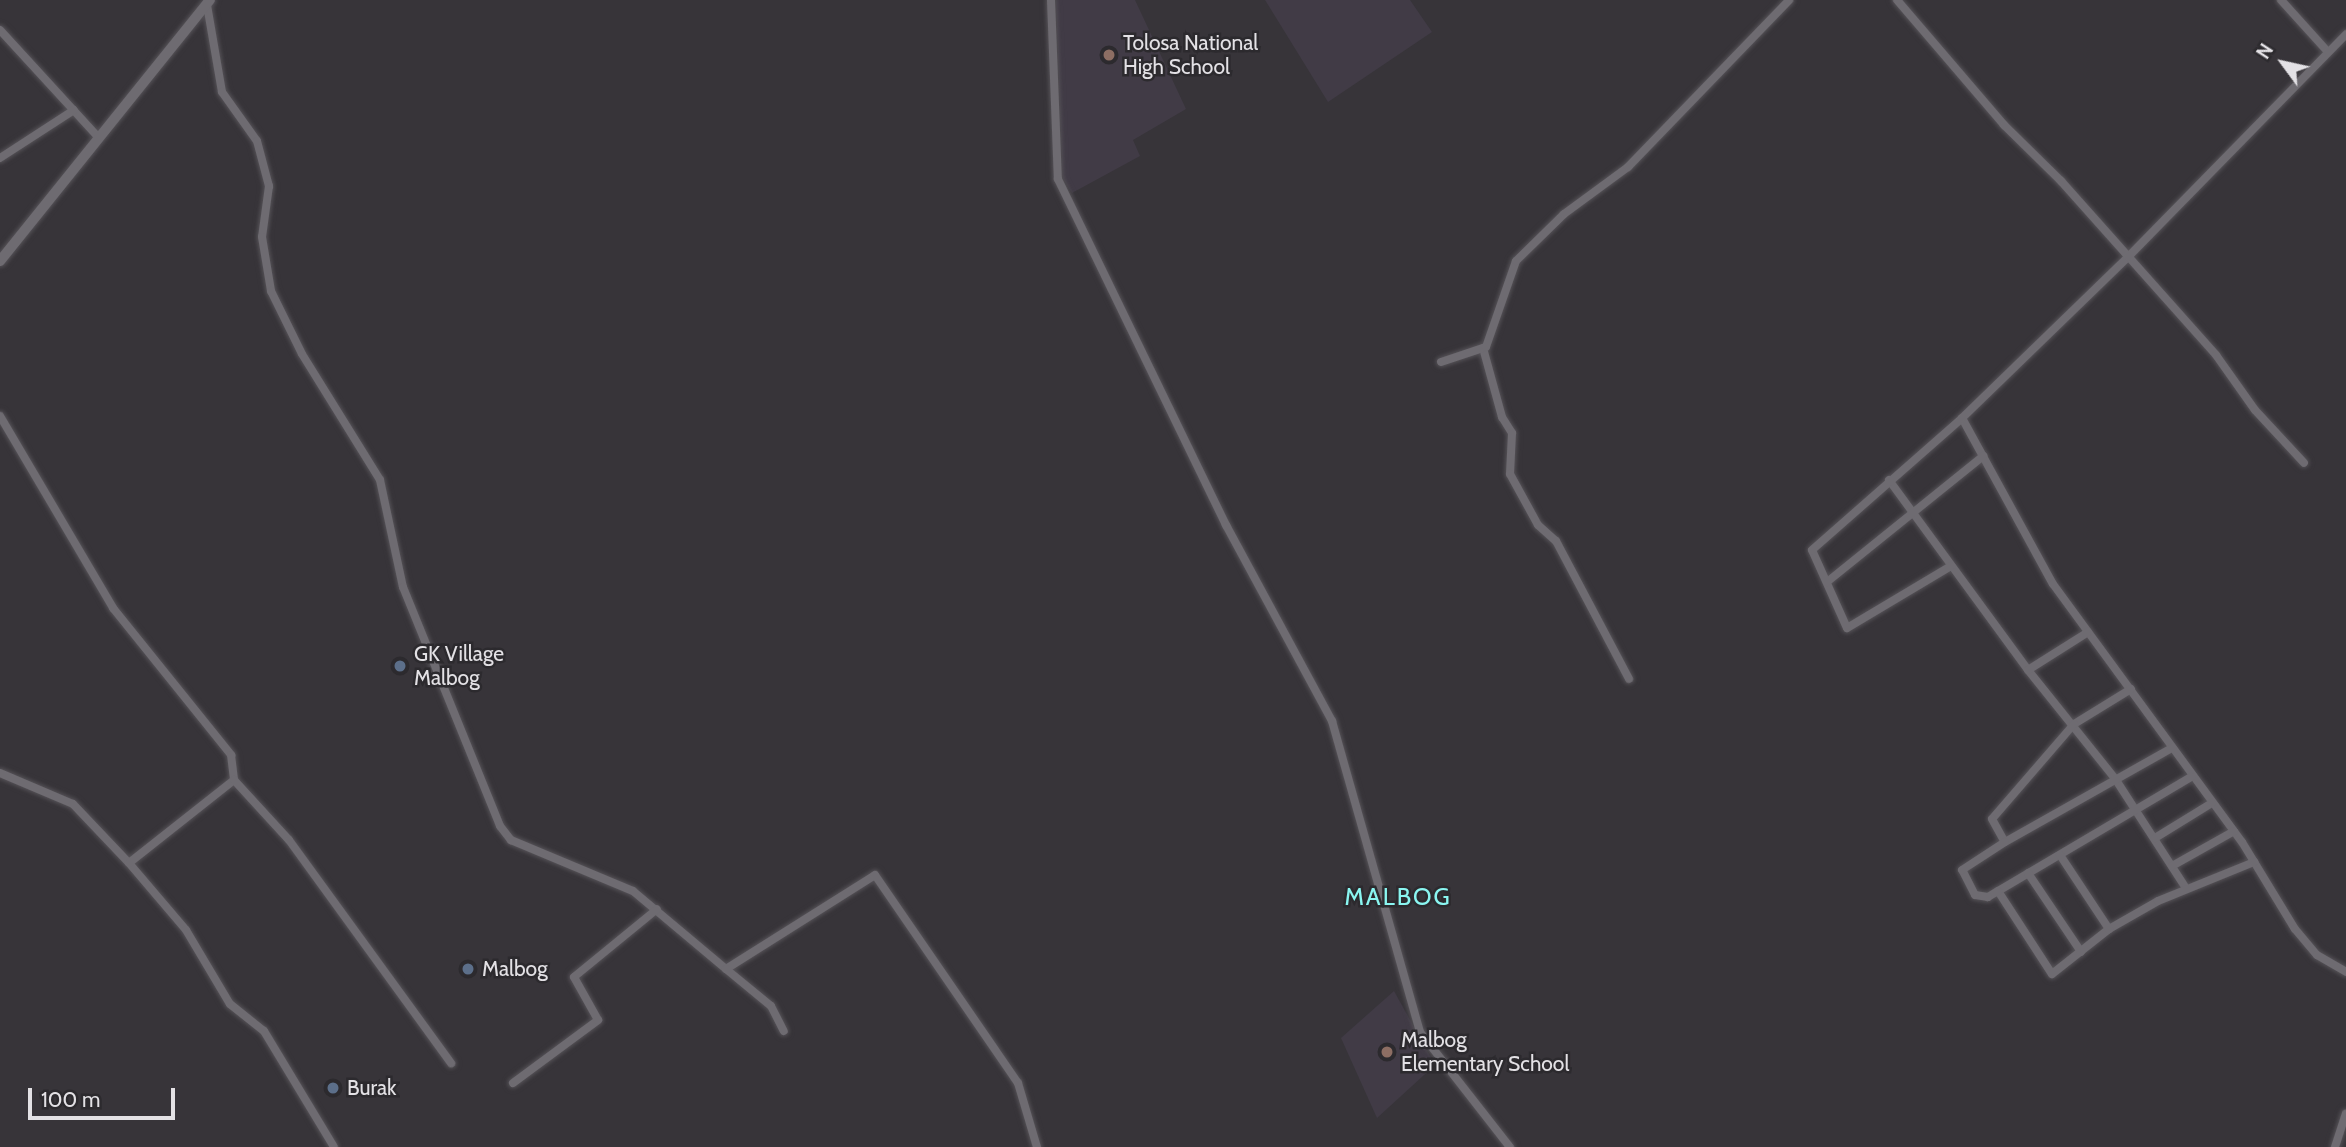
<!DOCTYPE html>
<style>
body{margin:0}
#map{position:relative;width:2346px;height:1147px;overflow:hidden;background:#373439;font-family:Cabin,sans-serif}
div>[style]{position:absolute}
.built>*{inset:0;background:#413b46}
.roads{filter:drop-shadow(0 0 2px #555257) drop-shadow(0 0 2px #555257)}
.minor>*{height:8px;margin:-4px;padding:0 4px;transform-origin:4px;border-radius:4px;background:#6e6b71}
.tertiary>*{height:10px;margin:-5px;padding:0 5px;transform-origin:5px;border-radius:5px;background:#6e6b71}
.dots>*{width:19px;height:19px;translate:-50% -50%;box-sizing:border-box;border:4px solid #2c2a2e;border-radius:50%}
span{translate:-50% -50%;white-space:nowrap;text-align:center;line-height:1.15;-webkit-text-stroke:5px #2c2a2e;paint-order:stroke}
.poi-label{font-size:21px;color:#e3e1e5}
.left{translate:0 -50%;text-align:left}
.quarter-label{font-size:24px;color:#8af6f1;letter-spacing:2px}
.north{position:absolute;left:2248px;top:28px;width:70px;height:70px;-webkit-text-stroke:5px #2c2a2e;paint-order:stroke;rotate:303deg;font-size:19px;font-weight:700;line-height:28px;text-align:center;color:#e3e1e5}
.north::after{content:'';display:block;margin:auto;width:24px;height:32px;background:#e3e1e5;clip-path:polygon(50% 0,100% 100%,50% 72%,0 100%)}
.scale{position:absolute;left:28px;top:1088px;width:147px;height:32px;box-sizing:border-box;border:4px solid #e3e1e5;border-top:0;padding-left:9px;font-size:21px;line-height:24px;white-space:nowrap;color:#e3e1e5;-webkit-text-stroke:5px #2c2a2e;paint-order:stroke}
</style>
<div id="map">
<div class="built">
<i style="clip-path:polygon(1056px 0,1135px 0,1186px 109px,1133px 140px,1140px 156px,1072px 193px,1062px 177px)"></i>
<i style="clip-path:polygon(1265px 0,1410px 0,1432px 32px,1328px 102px)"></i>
<i style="clip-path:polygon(1394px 991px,1435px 1065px,1377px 1118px,1341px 1038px)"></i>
</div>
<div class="roads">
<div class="minor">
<i style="left:1051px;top:0;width:179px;rotate:87.8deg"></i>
<i style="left:1058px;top:179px;width:385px;rotate:64.1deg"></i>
<i style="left:1226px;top:525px;width:223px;rotate:61.6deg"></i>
<i style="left:1332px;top:721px;width:323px;rotate:74.2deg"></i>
<i style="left:1420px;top:1032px;width:146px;rotate:52deg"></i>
<i style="left:1897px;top:0;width:165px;rotate:49.4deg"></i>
<i style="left:2004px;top:125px;width:80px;rotate:44.5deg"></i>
<i style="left:2061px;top:181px;width:233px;rotate:48.3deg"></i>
<i style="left:2216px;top:355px;width:67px;rotate:54.7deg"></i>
<i style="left:2255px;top:410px;width:72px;rotate:47.2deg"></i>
<i style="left:2281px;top:0;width:70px;rotate:47.9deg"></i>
<i style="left:207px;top:5px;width:88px;rotate:80.2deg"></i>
<i style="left:222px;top:92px;width:60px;rotate:54.5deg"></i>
<i style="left:257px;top:141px;width:47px;rotate:75.1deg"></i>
<i style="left:269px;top:186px;width:51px;rotate:97.8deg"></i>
<i style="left:262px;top:237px;width:55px;rotate:80.5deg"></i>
<i style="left:271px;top:291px;width:70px;rotate:63.8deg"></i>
<i style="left:302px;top:354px;width:148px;rotate:58.2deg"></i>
<i style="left:380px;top:480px;width:109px;rotate:77.9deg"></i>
<i style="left:403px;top:587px;width:258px;rotate:67.9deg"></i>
<i style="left:500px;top:826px;width:18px;rotate:52deg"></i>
<i style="left:511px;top:840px;width:132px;rotate:22.7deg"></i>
<i style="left:633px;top:891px;width:121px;rotate:40deg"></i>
<i style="left:726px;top:969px;width:176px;rotate:-32.2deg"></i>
<i style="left:875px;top:875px;width:252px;rotate:55.5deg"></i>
<i style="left:1018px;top:1083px;width:67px;rotate:73.5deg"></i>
<i style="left:0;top:30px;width:145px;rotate:47.5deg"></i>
<i style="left:0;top:158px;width:88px;rotate:-33deg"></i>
<i style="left:1483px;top:348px;width:72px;rotate:74.6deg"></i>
<i style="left:1502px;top:417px;width:19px;rotate:58deg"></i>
<i style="left:1512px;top:433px;width:41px;rotate:92.8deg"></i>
<i style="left:1510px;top:474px;width:58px;rotate:61.2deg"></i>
<i style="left:1538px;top:525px;width:24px;rotate:42deg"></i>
<i style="left:1556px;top:541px;width:156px;rotate:62.1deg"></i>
<i style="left:1441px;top:362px;width:47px;rotate:-18.4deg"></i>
<i style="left:1486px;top:347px;width:91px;rotate:-70.8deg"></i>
<i style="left:1516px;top:261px;width:67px;rotate:-44.4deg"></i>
<i style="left:1564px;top:214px;width:79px;rotate:-36.3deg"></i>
<i style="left:1628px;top:167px;width:232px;rotate:-46deg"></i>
<i style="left:0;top:416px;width:223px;rotate:59.5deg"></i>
<i style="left:113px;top:608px;width:189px;rotate:51.2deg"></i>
<i style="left:231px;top:755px;width:25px;rotate:83deg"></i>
<i style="left:1962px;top:418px;width:189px;rotate:61.3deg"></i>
<i style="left:2053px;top:584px;width:320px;rotate:53.8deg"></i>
<i style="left:2242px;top:842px;width:102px;rotate:58.7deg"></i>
<i style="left:2295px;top:929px;width:34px;rotate:50deg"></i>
<i style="left:2317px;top:955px;width:34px;rotate:30deg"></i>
<i style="left:1889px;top:480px;width:235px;rotate:53.8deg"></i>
<i style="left:2028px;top:670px;width:141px;rotate:51.3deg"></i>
<i style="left:2116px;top:780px;width:129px;rotate:57.1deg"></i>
<i style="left:1951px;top:566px;width:121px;rotate:149.2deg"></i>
<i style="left:1847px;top:628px;width:85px;rotate:-114.2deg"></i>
<i style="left:1812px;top:550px;width:200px;rotate:-41.3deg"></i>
<i style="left:1962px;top:418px;width:231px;rotate:-44.1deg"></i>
<i style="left:2128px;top:257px;width:312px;rotate:-45.6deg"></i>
<i style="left:1827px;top:582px;width:201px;rotate:-38.9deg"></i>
<i style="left:2028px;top:670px;width:71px;rotate:-32.3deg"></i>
<i style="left:2131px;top:689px;width:67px;rotate:148.4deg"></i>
<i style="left:2074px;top:724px;width:125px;rotate:130.8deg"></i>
<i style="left:1992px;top:819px;width:26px;rotate:61deg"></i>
<i style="left:2005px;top:842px;width:192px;rotate:-29.4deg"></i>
<i style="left:0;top:773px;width:79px;rotate:23deg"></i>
<i style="left:73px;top:804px;width:81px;rotate:46.5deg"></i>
<i style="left:129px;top:863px;width:88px;rotate:49.6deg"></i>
<i style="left:186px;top:930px;width:86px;rotate:59.3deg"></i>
<i style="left:230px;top:1004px;width:43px;rotate:38.5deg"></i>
<i style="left:264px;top:1031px;width:135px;rotate:58.9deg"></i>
<i style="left:2191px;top:777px;width:224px;rotate:149.4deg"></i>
<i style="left:1998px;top:891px;width:99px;rotate:57deg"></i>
<i style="left:2052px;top:974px;width:73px;rotate:-38.3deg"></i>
<i style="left:2109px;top:929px;width:56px;rotate:-29.7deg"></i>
<i style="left:2158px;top:901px;width:104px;rotate:-22.1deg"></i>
<i style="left:2155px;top:838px;width:67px;rotate:-31.6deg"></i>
<i style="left:2060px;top:855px;width:89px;rotate:56.5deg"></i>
<i style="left:129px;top:863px;width:134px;rotate:-38.3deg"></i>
<i style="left:234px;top:780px;width:81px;rotate:47.5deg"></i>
<i style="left:289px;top:840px;width:276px;rotate:54deg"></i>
<i style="left:2172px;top:866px;width:71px;rotate:-29.4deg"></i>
<i style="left:2028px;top:873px;width:95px;rotate:56.1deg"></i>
<i style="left:1998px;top:891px;width:12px;rotate:149deg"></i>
<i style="left:1988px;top:897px;width:13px;rotate:-171deg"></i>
<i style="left:1975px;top:895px;width:28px;rotate:-117deg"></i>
<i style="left:1962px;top:870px;width:51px;rotate:-33.1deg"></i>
<i style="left:726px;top:969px;width:58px;rotate:39.4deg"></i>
<i style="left:771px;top:1006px;width:28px;rotate:63deg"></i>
<i style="left:513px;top:1083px;width:106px;rotate:-36.5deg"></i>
<i style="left:598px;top:1020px;width:49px;rotate:-119.2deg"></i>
<i style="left:574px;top:977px;width:107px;rotate:-39.3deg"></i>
<i style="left:2335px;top:1147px;width:35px;rotate:-72deg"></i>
</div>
<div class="tertiary">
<i style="left:0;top:261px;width:335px;rotate:-51.2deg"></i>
</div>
</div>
<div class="dots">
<i style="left:1109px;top:55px;background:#8d6e63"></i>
<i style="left:400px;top:666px;background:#5c6f8a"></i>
<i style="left:468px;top:969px;background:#5c6f8a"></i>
<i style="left:1387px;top:1052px;background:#8d6e63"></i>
<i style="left:333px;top:1088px;background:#5c6f8a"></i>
</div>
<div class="poi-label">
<span class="left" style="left:1123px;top:55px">Tolosa National<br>High School</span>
<span class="left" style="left:414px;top:666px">GK Village<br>Malbog</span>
<span class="left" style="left:482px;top:969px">Malbog</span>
<span class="left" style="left:1401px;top:1052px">Malbog<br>Elementary School</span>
<span class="left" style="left:347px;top:1088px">Burak</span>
</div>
<div class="quarter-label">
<span style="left:1398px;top:897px">MALBOG</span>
</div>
<div class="north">N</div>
<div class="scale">100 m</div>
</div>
